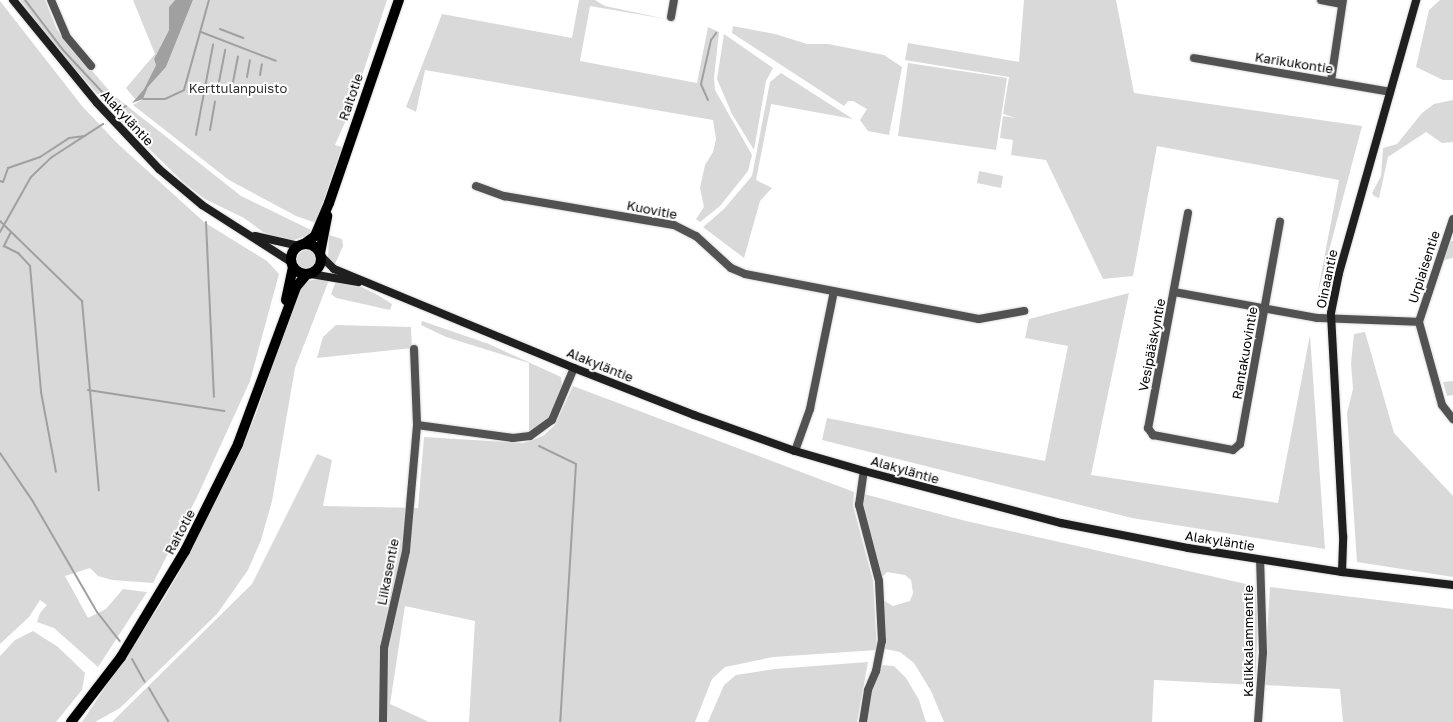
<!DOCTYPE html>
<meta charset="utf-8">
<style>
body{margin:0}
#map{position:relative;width:1453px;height:722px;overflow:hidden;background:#fff;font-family:"Golos Text",sans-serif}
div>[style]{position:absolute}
.green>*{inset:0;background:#d9d9d9}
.round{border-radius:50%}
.water>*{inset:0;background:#a0a0a0}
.stream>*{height:2px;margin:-1px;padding:0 1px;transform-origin:1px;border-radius:1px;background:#a0a0a0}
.roads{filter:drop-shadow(0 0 1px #dbdbdb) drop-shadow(0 0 1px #dbdbdb)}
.street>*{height:8px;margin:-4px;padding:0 4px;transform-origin:4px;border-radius:4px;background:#525252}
.secondary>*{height:8px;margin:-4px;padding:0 4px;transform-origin:4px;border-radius:4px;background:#1f1f1f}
.primary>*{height:10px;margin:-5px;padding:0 5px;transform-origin:5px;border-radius:5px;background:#000}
.primary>.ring{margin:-5px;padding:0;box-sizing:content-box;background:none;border:10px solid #000;border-radius:50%}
span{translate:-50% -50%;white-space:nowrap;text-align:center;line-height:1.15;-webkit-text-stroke:4px #fff;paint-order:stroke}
.street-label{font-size:13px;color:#000}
.park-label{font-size:13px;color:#303030}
</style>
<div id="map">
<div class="green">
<i style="clip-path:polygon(20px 0,45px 0,57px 30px,112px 94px,241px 196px,311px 230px,309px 235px,287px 242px,263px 232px,244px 218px,205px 199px,184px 183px,126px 126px,59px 51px)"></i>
<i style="clip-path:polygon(133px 0,175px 0,169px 7px,169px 30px,154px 59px,156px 65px,144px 89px,135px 99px,126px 88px,155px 54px)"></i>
<i style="clip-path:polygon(193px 0,387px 0,351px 109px,335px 145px,342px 147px,316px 223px,296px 216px,229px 180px,133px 105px,143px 99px,148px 87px,166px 67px)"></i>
<i style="clip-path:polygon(579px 0,595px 0,605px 6px,666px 19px,590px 6px,580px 61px,697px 83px,708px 27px,719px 32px,714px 78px,715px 90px,752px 155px,748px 171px,720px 206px,700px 222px,696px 219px,704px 207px,700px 188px,705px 165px,713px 152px,716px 139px,713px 120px,425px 70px,416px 112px,406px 107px,442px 14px,572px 38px)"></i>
<i style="clip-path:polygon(1024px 0,1116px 0,1134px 93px,1362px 126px,1317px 296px,1339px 180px,1157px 146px,1133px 276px,1103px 279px,1046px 160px,1011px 155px,1013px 140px,1000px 138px,1003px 116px,1016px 118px,1003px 114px,1009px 77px,905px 60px,908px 43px,1019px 62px)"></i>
<i style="clip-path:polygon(1440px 0,1453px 0,1453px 80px,1443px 80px,1416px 67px,1429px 10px)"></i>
<i style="clip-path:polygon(0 1px,82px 106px,118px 144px,204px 222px,267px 261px,279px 274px,250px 381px,197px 497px,153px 583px,112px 580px,98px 576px,90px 568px,65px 576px,88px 618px,106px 609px,123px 589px,147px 592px,98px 667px,54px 628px,37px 622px,40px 613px,47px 605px,40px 600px,29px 617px,0 644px)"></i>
<i style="clip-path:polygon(733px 26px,775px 34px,807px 44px,828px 44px,884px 55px,902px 67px,889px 135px,868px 131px,860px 120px,867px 109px,853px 101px,848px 101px,844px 106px,732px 33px)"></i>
<i style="clip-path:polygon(724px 34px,773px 68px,766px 81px,754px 150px,732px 114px,717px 79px)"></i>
<i style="clip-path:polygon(908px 63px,1007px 78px,996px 150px,898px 136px)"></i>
<i style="clip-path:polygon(781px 73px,853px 119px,771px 104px,756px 180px,772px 188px,760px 201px,744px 258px,703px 227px,724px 209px,752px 176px,770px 82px)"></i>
<i style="clip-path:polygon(1453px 100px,1453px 142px,1442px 143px,1426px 132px,1388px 157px,1379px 198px,1374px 196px,1372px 193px,1381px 176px,1383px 148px,1397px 144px,1422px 113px,1434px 104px)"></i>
<i style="clip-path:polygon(979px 171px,1003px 176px,1001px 188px,977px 183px)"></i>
<i style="clip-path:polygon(329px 235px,342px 239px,343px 246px,335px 264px,328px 258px)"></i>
<i style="clip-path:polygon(1448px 241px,1453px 241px,1453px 258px,1443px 260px)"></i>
<i class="round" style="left:297px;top:250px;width:20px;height:20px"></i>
<i style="clip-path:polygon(317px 279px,329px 280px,295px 368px,272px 501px,261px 540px,248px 570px,217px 614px,120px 708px,95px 722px,82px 722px,165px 597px,190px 553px,255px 417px,296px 295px,305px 282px)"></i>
<i style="clip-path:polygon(336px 281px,359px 286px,376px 294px,392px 304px,390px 310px,336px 298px,331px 294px)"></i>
<i style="clip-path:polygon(1129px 293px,1091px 475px,1278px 503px,1310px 335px,1325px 549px,1132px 518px,822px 440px,827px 418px,1045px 461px,1068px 346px,1025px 338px,1029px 319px)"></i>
<i style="clip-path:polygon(422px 321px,489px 344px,561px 377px,562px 386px,553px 410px,544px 423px,529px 433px,529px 363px,446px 337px,421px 325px)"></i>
<i style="clip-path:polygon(336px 325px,411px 327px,412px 348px,317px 358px,323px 337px)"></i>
<i style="clip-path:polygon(1365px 332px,1394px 433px,1453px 496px,1453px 577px,1357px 562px,1347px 413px,1353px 389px,1351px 363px,1354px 334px)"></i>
<i style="clip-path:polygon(1453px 381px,1453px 395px,1447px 396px,1443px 382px)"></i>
<i style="clip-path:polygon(573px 386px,854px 492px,853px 506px,873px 581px,877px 650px,773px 657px,725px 667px,712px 679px,695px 722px,469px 722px,475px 621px,405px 606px,390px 704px,429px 722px,112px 722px,252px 584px,317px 454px,332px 460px,323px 506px,418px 508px,424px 437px,523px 443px,533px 440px,543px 436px,555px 425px)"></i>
<i style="clip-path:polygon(864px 494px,966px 521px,1255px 586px,1258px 623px,1255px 685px,1154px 680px,1152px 722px,944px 722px,931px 691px,914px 663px,900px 652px,885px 649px,883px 600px,893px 606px,910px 601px,913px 593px,911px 580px,905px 575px,887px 572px,882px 577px,864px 506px)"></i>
<i style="clip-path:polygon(1270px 587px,1453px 609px,1453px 722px,1343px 722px,1340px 689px,1264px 685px)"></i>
<i style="clip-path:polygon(33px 631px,58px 647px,85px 673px,82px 690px,56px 722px,0 722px,0 656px,15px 640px)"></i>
<i style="clip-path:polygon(868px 662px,857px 722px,708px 722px,724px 685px,736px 675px,775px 669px)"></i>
<i style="clip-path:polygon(881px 665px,894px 666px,906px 678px,919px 700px,926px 722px,868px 722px,869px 699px)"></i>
</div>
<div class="water">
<i style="clip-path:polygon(175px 0,193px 0,166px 67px,148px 87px,143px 99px,132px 103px,144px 89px,156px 65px,154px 59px,169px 30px,169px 7px)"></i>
</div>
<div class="stream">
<i style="left:25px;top:0;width:63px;rotate:52.8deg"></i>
<i style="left:63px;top:50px;width:81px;rotate:47deg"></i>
<i style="left:220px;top:29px;width:25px;rotate:21deg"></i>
<i style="left:201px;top:32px;width:80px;rotate:21.1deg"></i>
<i style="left:260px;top:75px;width:11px;rotate:-80deg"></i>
<i style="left:247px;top:77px;width:17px;rotate:-80deg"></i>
<i style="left:233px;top:82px;width:26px;rotate:-79deg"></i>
<i style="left:218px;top:87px;width:38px;rotate:-79deg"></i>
<i style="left:143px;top:99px;width:22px"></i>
<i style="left:165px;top:99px;width:21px;rotate:-25deg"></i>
<i style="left:184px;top:90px;width:93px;rotate:-74.5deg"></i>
<i style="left:708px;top:100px;width:17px;rotate:-114deg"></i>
<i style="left:701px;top:84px;width:45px;rotate:-77.2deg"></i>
<i style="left:711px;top:40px;width:9px;rotate:-54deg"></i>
<i style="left:114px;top:113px;width:14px;rotate:-30deg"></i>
<i style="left:210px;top:130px;width:29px;rotate:-80deg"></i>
<i style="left:196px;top:135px;width:92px;rotate:-79.3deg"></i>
<i style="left:0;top:181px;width:3px;rotate:18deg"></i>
<i style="left:3px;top:182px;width:15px;rotate:-70deg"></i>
<i style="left:8px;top:168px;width:34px;rotate:-19deg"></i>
<i style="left:40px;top:157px;width:35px;rotate:-33deg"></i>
<i style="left:69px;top:138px;width:16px;rotate:-7deg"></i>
<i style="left:0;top:221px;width:115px;rotate:44.3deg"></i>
<i style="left:82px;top:301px;width:190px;rotate:84.9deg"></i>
<i style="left:206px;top:222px;width:175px;rotate:87.4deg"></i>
<i style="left:0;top:232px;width:63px;rotate:-60.6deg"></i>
<i style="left:31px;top:177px;width:29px;rotate:-44deg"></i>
<i style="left:52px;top:157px;width:61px;rotate:-32.9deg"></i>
<i style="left:11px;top:232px;width:16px;rotate:117deg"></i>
<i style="left:4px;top:246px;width:16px;rotate:27deg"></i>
<i style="left:18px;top:253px;width:18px;rotate:47deg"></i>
<i style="left:30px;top:266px;width:126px;rotate:85deg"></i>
<i style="left:41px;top:392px;width:81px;rotate:79.4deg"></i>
<i style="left:88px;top:390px;width:138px;rotate:8.8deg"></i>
<i style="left:539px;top:446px;width:41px;rotate:25.9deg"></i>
<i style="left:576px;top:464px;width:258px;rotate:93.5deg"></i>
<i style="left:0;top:453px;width:57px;rotate:55.8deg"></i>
<i style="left:32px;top:500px;width:129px;rotate:59.9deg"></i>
<i style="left:97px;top:612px;width:37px;rotate:52deg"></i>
<i style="left:132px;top:659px;width:26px;rotate:61deg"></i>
<i style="left:149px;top:688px;width:39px;rotate:60deg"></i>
</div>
<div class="roads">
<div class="street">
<i style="left:51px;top:0;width:39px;rotate:67deg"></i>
<i style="left:66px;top:36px;width:39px;rotate:50deg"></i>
<i style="left:1321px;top:0;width:21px;rotate:11deg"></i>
<i style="left:671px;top:17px;width:17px;rotate:-80deg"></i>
<i style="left:1194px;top:58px;width:199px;rotate:9.8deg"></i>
<i style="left:1331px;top:81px;width:82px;rotate:-81.6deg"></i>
<i style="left:476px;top:186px;width:30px;rotate:20deg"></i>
<i style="left:504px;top:196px;width:172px;rotate:9.7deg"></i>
<i style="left:674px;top:225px;width:25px;rotate:27deg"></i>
<i style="left:696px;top:236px;width:47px;rotate:42.4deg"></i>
<i style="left:731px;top:268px;width:15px;rotate:23deg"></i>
<i style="left:745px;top:274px;width:238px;rotate:10.9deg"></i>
<i style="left:979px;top:319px;width:46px;rotate:-10.1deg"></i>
<i style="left:1188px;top:213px;width:219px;rotate:100.5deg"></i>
<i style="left:1148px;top:428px;width:9px;rotate:54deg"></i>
<i style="left:1153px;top:435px;width:81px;rotate:10.6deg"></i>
<i style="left:1233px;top:450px;width:9px;rotate:-41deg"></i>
<i style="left:1240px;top:444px;width:226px;rotate:-79.8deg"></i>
<i style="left:1453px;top:219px;width:108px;rotate:108.3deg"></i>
<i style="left:1419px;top:322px;width:86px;rotate:74.5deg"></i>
<i style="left:1442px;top:405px;width:18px;rotate:52deg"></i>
<i style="left:1174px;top:292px;width:145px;rotate:10.3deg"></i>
<i style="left:1317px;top:318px;width:102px;rotate:2.2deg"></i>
<i style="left:414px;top:349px;width:76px;rotate:87.7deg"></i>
<i style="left:795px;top:451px;width:45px;rotate:-70.3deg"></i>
<i style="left:810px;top:409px;width:120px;rotate:-78.5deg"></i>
<i style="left:383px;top:722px;width:74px;rotate:-89.2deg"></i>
<i style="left:384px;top:648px;width:99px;rotate:-77.2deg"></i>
<i style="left:406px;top:551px;width:126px;rotate:-85deg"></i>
<i style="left:417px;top:425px;width:97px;rotate:7.7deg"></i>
<i style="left:513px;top:438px;width:17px;rotate:-7deg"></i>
<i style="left:530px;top:436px;width:27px;rotate:-36deg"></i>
<i style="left:552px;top:420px;width:56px;rotate:-67.1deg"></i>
<i style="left:863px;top:722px;width:32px;rotate:-81deg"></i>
<i style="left:868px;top:690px;width:21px;rotate:-67deg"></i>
<i style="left:876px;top:671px;width:31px;rotate:-79deg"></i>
<i style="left:882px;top:641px;width:60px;rotate:-92.9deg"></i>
<i style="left:879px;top:581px;width:79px;rotate:-104.7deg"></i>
<i style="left:859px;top:505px;width:34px;rotate:-82deg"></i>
<i style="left:1258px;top:722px;width:69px;rotate:-85.9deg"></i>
<i style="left:1263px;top:653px;width:93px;rotate:-91.8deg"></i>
</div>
<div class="secondary">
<i style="left:13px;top:0;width:133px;rotate:50.8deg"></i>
<i style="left:97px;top:103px;width:91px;rotate:46.8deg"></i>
<i style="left:159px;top:169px;width:56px;rotate:39.9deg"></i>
<i style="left:202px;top:205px;width:106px;rotate:32.6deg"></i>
<i style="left:255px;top:236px;width:45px;rotate:12.8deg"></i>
<i style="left:322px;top:257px;width:17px;rotate:45deg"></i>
<i style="left:334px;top:269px;width:260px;rotate:22.4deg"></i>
<i style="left:574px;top:368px;width:129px;rotate:21.4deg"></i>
<i style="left:694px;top:415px;width:107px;rotate:19.6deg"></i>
<i style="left:795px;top:451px;width:72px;rotate:16.2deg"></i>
<i style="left:864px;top:471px;width:204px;rotate:14.8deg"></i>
<i style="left:1061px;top:523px;width:129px;rotate:11.1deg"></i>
<i style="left:1188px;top:548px;width:156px;rotate:8.9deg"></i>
<i style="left:1342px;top:572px;width:112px;rotate:6.7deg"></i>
<i style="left:311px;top:274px;width:48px;rotate:9.7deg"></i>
<i style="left:1342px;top:572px;width:36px;rotate:-88deg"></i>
<i style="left:1343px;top:536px;width:223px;rotate:-93.1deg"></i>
<i style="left:1331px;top:313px;width:41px;rotate:-78.7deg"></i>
<i style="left:1339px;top:273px;width:284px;rotate:-74.2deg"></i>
</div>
<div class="primary">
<i class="ring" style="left:291px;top:244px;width:20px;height:20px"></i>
<i style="left:304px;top:244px;width:14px;rotate:-36deg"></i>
<i style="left:315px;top:236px;width:36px;rotate:-67deg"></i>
<i style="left:329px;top:203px;width:215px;rotate:-71deg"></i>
<i style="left:320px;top:253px;width:38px;rotate:-79deg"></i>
<i style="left:286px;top:300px;width:34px;rotate:-78deg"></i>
<i style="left:71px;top:722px;width:82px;rotate:-52.4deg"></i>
<i style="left:121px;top:657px;width:124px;rotate:-58.9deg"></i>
<i style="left:185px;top:551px;width:119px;rotate:-63.6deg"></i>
<i style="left:238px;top:444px;width:167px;rotate:-69.7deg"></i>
<i style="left:296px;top:287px;width:16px;rotate:-50deg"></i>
</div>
</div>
<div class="street-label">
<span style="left:1294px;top:63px;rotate:9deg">Karikukontie</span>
<span style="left:351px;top:97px;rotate:-71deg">Raitotie</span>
<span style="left:127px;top:118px;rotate:47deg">Alakyläntie</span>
<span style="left:652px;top:210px;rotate:11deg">Kuovitie</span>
<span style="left:1424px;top:267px;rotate:-72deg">Urpiaisentie</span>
<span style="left:1327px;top:279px;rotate:-78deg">Oinaantie</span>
<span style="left:1152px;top:345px;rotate:-79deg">Vesipääskyntie</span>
<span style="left:1245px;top:353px;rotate:-80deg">Rantakuovintie</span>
<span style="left:600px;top:365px;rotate:22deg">Alakyläntie</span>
<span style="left:905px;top:470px;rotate:16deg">Alakyläntie</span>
<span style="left:180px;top:532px;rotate:-62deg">Raitotie</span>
<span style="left:1220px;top:541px;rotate:9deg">Alakyläntie</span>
<span style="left:388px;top:572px;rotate:-79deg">Liikasentie</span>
<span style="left:1248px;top:641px;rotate:-90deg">Kalikkalammentie</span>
</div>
<div class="park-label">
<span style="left:238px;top:88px">Kerttulanpuisto</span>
</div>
</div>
